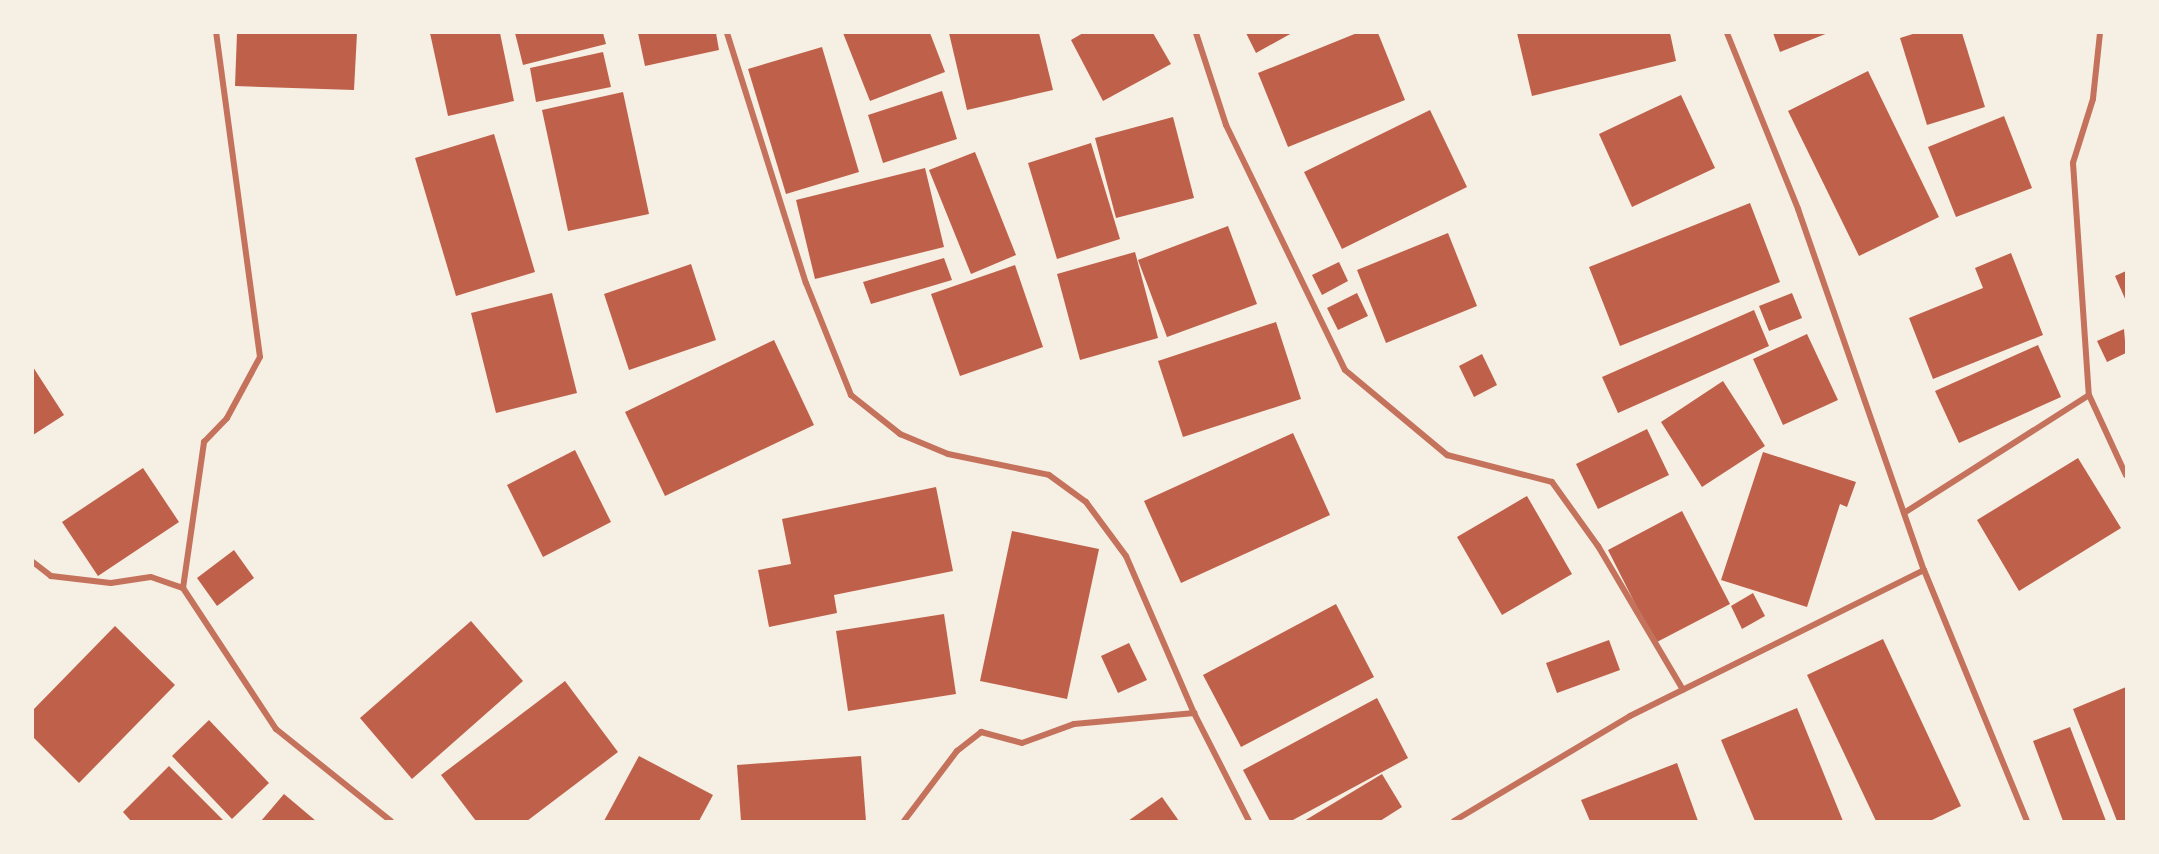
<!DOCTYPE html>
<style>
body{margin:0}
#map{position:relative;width:2159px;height:854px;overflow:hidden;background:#f6efe4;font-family:"Asap Condensed",sans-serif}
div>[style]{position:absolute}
.building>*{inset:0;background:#bf614a}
.minor>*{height:6px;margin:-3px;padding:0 3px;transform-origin:3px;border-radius:3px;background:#c5725c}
span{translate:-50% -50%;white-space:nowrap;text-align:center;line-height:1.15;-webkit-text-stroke:4.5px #f6efe4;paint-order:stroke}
.frame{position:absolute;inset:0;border:34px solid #f6efe4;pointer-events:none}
</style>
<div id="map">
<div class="building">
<i style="clip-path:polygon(237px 33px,357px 33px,354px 90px,235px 86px)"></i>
<i style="clip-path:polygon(430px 33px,500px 33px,514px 101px,448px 116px)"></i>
<i style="clip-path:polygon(515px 33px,603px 33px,606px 44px,523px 65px)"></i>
<i style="clip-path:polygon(638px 33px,716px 33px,719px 50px,645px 66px)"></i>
<i style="clip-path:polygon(843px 33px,930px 33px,945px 72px,870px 101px)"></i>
<i style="clip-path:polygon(949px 33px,1039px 33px,1053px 90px,967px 110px)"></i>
<i style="clip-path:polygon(1083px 33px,1153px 33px,1171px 64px,1103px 101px,1071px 40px)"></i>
<i style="clip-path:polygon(1246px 33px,1292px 33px,1256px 53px)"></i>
<i style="clip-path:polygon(1357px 33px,1378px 33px,1405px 100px,1288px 147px,1258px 73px)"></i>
<i style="clip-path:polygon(1517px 33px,1670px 33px,1676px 61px,1532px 96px)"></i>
<i style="clip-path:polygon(1773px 33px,1828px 33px,1780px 52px)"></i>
<i style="clip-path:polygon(1916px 33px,1962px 33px,1985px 107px,1927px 125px,1900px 38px)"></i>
<i style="clip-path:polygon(822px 47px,859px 172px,786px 194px,748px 69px)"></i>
<i style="clip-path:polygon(603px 52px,611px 87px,536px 102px,530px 68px)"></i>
<i style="clip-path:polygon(1868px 71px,1939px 217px,1859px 256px,1788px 111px)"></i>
<i style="clip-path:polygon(942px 91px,957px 139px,883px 163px,868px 115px)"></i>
<i style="clip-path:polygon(623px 92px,649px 214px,568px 231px,542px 110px)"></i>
<i style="clip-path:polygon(1681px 95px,1715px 168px,1632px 207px,1599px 134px)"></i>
<i style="clip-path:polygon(1430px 110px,1467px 187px,1342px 249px,1304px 172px)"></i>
<i style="clip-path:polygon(2004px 116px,2032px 188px,1956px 217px,1928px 147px)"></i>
<i style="clip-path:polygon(1173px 117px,1194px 198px,1116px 218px,1095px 138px)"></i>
<i style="clip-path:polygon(494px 134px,535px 272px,456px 296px,415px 158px)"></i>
<i style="clip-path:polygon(1091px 143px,1120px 239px,1057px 259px,1028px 163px)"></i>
<i style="clip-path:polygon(975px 152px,1016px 255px,971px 274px,929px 170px)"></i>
<i style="clip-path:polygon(925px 168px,944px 247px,815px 279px,796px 200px)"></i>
<i style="clip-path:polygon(1750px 203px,1780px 282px,1620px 346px,1589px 267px)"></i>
<i style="clip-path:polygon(1228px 226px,1257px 304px,1167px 337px,1138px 260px)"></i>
<i style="clip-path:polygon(1448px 233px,1477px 306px,1386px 343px,1357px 270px)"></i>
<i style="clip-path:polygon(1135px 252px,1158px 338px,1080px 360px,1057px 274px)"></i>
<i style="clip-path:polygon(2011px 253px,2043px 335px,1933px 379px,1909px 318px,1983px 288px,1975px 268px)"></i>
<i style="clip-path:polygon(944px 258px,952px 280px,871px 304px,863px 282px)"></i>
<i style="clip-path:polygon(1339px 262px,1348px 281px,1322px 295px,1312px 275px)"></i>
<i style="clip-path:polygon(691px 264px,716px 340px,629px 370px,604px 294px)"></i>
<i style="clip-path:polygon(1015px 265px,1043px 347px,960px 376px,931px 294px)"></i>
<i style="clip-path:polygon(2126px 271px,2126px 301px,2115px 276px)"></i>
<i style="clip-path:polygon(552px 293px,577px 393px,496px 413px,471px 313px)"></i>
<i style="clip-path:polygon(1357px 293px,1368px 316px,1338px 330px,1327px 308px)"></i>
<i style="clip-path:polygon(1792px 293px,1802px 318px,1769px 331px,1759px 306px)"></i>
<i style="clip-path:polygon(1754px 310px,1769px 346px,1618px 413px,1602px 377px)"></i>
<i style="clip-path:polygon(1276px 322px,1301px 399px,1183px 437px,1158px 361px)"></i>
<i style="clip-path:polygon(2124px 329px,2126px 353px,2107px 362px,2097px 341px)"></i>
<i style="clip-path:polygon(1807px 334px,1838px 400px,1783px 425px,1753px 359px)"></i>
<i style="clip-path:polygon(774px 340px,814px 425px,665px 496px,625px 412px)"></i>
<i style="clip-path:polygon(2038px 345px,2061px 397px,1959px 443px,1935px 391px)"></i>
<i style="clip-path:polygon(1482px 354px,1497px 385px,1474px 397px,1459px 366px)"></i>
<i style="clip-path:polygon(33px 367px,64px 415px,33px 435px)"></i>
<i style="clip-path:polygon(1723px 381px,1765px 446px,1702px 487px,1661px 422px)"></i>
<i style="clip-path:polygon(1647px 429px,1669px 475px,1598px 509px,1576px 464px)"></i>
<i style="clip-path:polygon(1293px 433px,1330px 515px,1181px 583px,1144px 501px)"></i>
<i style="clip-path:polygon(575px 450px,611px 522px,543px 557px,507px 485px)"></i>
<i style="clip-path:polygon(1763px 452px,1856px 482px,1847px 507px,1840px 504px,1807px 607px,1721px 580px)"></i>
<i style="clip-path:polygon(2078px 458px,2121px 528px,2019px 591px,1977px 520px)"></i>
<i style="clip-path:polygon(143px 468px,179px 522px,98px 576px,62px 522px)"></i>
<i style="clip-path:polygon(936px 487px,953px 571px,834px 595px,837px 613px,769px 627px,758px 570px,791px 564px,782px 519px)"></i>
<i style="clip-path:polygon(1527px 496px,1572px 574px,1502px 615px,1457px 537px)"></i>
<i style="clip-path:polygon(1682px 511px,1730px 604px,1655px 643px,1608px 550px)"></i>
<i style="clip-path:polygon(1012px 531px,1099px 549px,1067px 699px,980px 681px)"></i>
<i style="clip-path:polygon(234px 550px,254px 578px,217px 606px,197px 578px)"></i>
<i style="clip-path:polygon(1753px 593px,1765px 616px,1742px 629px,1731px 606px)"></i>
<i style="clip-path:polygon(1336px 604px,1374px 677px,1241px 747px,1203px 675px)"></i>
<i style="clip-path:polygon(944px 614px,956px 694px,848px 711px,836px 631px)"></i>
<i style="clip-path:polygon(471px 621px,523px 681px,412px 779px,360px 718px)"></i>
<i style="clip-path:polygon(115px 626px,175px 685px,79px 783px,33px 737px,33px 710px)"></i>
<i style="clip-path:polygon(1883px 639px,1961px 806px,1930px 821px,1876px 821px,1807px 675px)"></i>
<i style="clip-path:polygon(1609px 640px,1620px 670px,1557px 693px,1546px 663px)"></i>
<i style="clip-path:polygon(1129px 643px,1147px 680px,1118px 693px,1101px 656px)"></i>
<i style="clip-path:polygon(565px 681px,618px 752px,527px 821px,476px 821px,441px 775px)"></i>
<i style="clip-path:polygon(2126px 687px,2126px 821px,2117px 821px,2073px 709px)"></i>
<i style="clip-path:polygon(1377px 698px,1408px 758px,1291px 821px,1270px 821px,1243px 770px)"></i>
<i style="clip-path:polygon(1797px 708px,1843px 821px,1755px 821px,1721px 740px)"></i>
<i style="clip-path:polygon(209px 720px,269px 783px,232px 819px,172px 756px)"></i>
<i style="clip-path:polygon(2070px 727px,2106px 821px,2063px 821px,2033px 741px)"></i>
<i style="clip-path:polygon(639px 756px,713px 795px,699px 821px,604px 821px)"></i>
<i style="clip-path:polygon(861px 756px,866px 821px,741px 821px,737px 765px)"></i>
<i style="clip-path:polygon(1677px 763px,1698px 821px,1590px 821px,1581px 800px)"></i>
<i style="clip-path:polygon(169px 766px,224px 821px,131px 821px,123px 812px)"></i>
<i style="clip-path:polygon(1382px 774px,1402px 807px,1380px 821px,1304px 821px)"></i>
<i style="clip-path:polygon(284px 794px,316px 821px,261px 821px)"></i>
<i style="clip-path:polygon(1162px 797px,1179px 821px,1128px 821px)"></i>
</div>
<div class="minor">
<i style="left:727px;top:33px;width:262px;rotate:72.5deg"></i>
<i style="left:806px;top:283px;width:121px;rotate:68.1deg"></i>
<i style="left:851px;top:395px;width:63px;rotate:38.5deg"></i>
<i style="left:900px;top:434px;width:52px;rotate:22.6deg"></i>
<i style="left:948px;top:454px;width:103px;rotate:11.7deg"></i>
<i style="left:1049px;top:475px;width:46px;rotate:36.1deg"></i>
<i style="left:1086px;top:502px;width:67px;rotate:53.5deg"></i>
<i style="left:1126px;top:556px;width:171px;rotate:66.6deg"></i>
<i style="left:1194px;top:713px;width:121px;rotate:63deg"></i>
<i style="left:1196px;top:33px;width:97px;rotate:71.9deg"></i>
<i style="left:1226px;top:125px;width:272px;rotate:64.1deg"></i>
<i style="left:1345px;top:370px;width:133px;rotate:39.8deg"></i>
<i style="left:1447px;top:455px;width:108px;rotate:14.4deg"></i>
<i style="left:1552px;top:482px;width:79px;rotate:54.3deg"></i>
<i style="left:1598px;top:546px;width:167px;rotate:59.4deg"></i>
<i style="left:1727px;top:33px;width:190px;rotate:68deg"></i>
<i style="left:1798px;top:209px;width:382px;rotate:70.8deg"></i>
<i style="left:1924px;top:570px;width:271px;rotate:67.7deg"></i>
<i style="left:2100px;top:33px;width:66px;rotate:96.1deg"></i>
<i style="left:2093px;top:99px;width:67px;rotate:107.4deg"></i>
<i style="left:2073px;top:163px;width:233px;rotate:86.1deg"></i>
<i style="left:2089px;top:395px;width:88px;rotate:65.2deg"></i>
<i style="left:1904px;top:513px;width:219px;rotate:-32.5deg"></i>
<i style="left:33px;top:562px;width:23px;rotate:38deg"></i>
<i style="left:51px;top:576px;width:60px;rotate:6.7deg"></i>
<i style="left:111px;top:583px;width:40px;rotate:-8.5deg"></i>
<i style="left:151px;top:577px;width:34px;rotate:19deg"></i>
<i style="left:183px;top:588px;width:169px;rotate:56.6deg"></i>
<i style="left:276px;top:729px;width:147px;rotate:38.7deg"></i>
<i style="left:183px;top:588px;width:148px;rotate:-81.8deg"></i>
<i style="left:204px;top:442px;width:33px;rotate:-46deg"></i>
<i style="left:227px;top:418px;width:69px;rotate:-61.6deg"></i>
<i style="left:260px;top:357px;width:327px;rotate:-97.7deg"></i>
<i style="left:904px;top:821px;width:88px;rotate:-52.9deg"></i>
<i style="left:957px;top:751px;width:31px;rotate:-38deg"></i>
<i style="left:981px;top:732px;width:42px;rotate:15deg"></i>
<i style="left:1022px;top:743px;width:55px;rotate:-20.1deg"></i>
<i style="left:1074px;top:724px;width:121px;rotate:-5.2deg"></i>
<i style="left:1454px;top:821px;width:205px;rotate:-30.8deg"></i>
<i style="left:1630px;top:716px;width:328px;rotate:-26.4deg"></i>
</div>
<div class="frame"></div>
</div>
